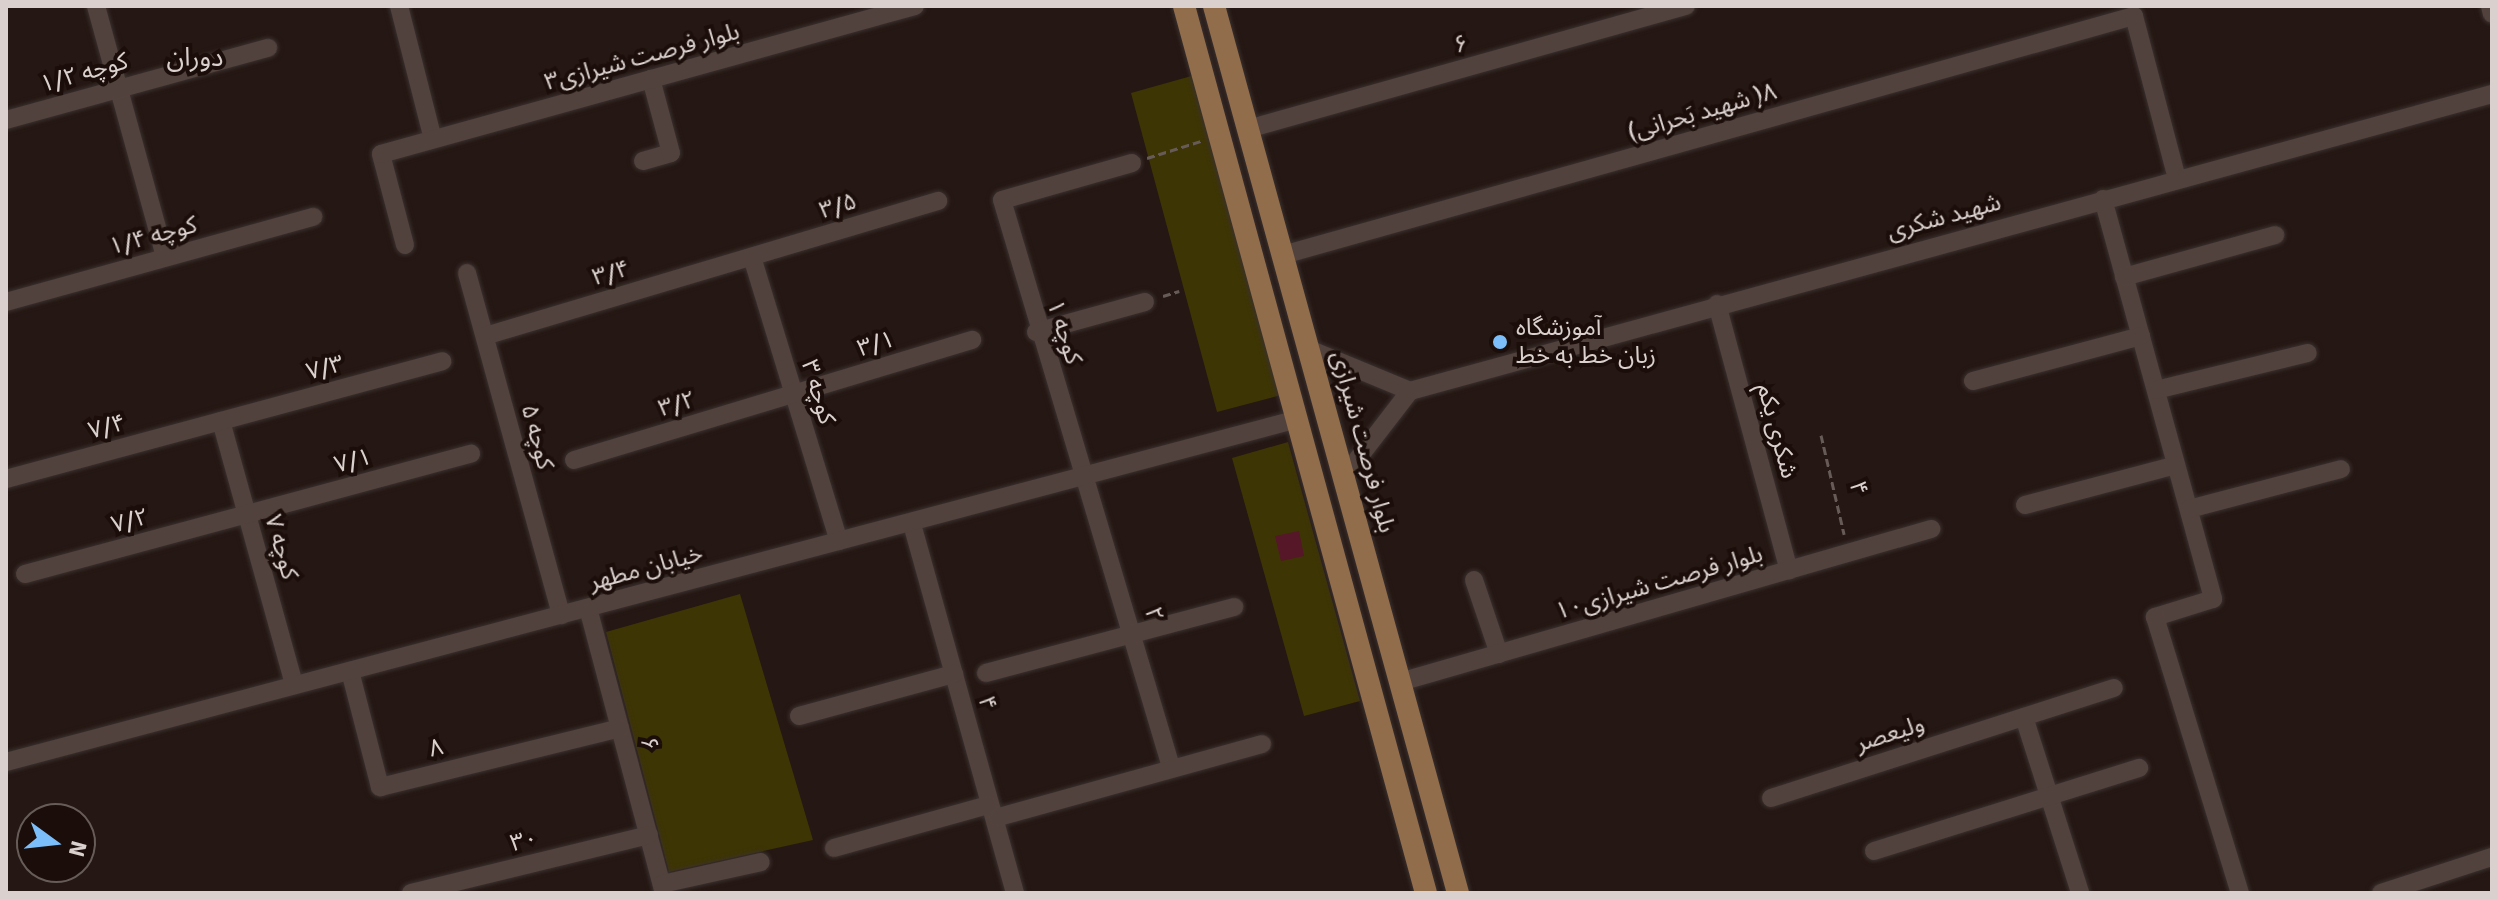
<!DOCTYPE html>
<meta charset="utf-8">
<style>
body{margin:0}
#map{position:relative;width:2498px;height:899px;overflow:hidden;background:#251713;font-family:Signika,"Noto Sans Arabic",sans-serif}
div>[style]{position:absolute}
.green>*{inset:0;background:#3e3505}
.building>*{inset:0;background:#561729}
.path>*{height:3px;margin-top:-1.5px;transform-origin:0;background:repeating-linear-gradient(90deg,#675b57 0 8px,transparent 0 12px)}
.roads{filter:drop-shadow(0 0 2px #3a312f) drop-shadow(0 0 2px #3a312f)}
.minor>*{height:18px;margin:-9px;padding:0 9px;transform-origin:9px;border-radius:9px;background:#52423d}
.major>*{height:22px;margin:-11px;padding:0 11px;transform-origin:11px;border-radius:11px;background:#916d4c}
.dots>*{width:22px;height:22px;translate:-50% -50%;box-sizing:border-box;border:4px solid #1b0e0a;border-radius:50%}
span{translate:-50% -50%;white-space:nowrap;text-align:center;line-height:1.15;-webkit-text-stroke:8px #1b0e0a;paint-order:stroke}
.street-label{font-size:24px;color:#dad0cd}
.poi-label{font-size:24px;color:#dad0cd}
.left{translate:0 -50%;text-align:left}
.neighbourhood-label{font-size:26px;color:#dad0cd}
.frame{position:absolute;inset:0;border:8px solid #dad0cd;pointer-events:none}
.north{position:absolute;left:16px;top:803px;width:80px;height:80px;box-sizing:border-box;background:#1b0e0a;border:2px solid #675c58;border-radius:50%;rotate:105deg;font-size:22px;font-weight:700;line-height:32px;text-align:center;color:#dad0cd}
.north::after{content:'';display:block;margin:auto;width:28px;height:36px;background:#7cbef9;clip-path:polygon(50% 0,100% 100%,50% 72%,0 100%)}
</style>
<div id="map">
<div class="green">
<i style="clip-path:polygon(1195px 75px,1281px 395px,1217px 412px,1131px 93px)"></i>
<i style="clip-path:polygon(1288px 442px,1360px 701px,1304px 716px,1232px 458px)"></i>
<i style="clip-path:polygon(740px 594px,813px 840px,669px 872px,606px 632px)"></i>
</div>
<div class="building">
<i style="clip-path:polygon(1299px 531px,1304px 556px,1281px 561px,1275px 536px)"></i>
</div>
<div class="path">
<i style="left:1147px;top:158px;width:57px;rotate:-17.5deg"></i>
<i style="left:1163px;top:296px;width:17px;rotate:-17deg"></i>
<i style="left:1821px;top:435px;width:102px;rotate:76.9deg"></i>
</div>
<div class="roads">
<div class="minor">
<i style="left:96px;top:6px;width:260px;rotate:74.6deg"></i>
<i style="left:399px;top:6px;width:137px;rotate:75.7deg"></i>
<i style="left:2490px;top:6px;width:8px;rotate:76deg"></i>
<i style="left:6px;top:120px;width:272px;rotate:-15.4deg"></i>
<i style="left:1248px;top:129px;width:455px;rotate:-15.7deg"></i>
<i style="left:643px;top:161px;width:29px;rotate:-16deg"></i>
<i style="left:671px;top:153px;width:77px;rotate:-105.1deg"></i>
<i style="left:1132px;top:163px;width:135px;rotate:164.1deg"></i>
<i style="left:1002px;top:200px;width:592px;rotate:73.4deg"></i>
<i style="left:2103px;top:199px;width:415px;rotate:74.6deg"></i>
<i style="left:2213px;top:599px;width:61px;rotate:162.8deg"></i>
<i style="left:2155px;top:617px;width:289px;rotate:72.9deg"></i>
<i style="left:405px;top:245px;width:94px;rotate:-104.8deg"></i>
<i style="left:381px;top:154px;width:554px;rotate:-15.49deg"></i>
<i style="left:1283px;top:255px;width:884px;rotate:-15.69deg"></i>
<i style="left:2134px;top:16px;width:169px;rotate:75.2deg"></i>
<i style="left:752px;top:257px;width:297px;rotate:73deg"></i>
<i style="left:467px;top:273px;width:355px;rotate:74.6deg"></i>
<i style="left:2124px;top:277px;width:157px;rotate:-15.5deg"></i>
<i style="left:6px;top:302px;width:319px;rotate:-15.5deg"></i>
<i style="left:1717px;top:304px;width:276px;rotate:74.9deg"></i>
<i style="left:1036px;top:332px;width:113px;rotate:-15.4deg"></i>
<i style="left:485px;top:336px;width:473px;rotate:-16.6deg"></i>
<i style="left:1311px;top:350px;width:107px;rotate:22.5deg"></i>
<i style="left:1973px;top:381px;width:174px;rotate:-15deg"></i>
<i style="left:2156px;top:390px;width:156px;rotate:-13.7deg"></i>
<i style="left:1410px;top:391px;width:1122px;rotate:-15.35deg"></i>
<i style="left:221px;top:421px;width:274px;rotate:74.5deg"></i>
<i style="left:574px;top:460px;width:416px;rotate:-16.8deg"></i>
<i style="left:1346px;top:474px;width:105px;rotate:-52.4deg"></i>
<i style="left:6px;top:479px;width:452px;rotate:-15.1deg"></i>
<i style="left:2025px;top:505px;width:156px;rotate:-14.8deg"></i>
<i style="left:2189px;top:509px;width:157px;rotate:-14.7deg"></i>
<i style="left:912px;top:524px;width:383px;rotate:74.4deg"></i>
<i style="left:25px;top:574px;width:462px;rotate:-15.1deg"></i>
<i style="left:1474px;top:580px;width:78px;rotate:71.3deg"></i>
<i style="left:588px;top:608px;width:295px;rotate:75.1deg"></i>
<i style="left:350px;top:671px;width:120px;rotate:75.5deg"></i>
<i style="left:380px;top:787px;width:247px;rotate:-13.8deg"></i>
<i style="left:986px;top:673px;width:257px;rotate:-14.9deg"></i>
<i style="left:1400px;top:682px;width:553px;rotate:-16.07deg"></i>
<i style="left:799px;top:716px;width:161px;rotate:-15.2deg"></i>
<i style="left:2024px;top:717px;width:185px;rotate:72.3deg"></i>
<i style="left:6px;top:762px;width:1337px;rotate:-14.87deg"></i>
<i style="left:1771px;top:798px;width:360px;rotate:-17.8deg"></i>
<i style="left:999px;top:817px;width:273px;rotate:-15.5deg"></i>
<i style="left:834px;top:848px;width:160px;rotate:-15.6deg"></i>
<i style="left:1874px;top:851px;width:278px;rotate:-17.4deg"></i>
<i style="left:662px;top:884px;width:101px;rotate:-12.5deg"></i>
<i style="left:411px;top:893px;width:245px;rotate:-13.7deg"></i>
<i style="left:2381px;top:893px;width:117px;rotate:-18deg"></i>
</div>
<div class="major">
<i style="left:1184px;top:6px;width:919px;rotate:74.74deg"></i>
<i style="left:1214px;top:6px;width:920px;rotate:74.62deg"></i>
</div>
</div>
<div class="dots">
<i style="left:1500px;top:342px;background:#7cbef9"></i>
</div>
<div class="street-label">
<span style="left:1461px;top:44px;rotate:-16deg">۶</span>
<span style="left:642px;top:57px;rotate:-15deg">۳بلوار فرصت شیرازی</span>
<span style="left:84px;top:73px;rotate:-16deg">کوچه ۱/۲</span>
<span style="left:1702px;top:112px;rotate:-16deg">(شهید بَحرانی )۸</span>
<span style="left:838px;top:206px;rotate:-17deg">۳/۵</span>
<span style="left:1944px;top:217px;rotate:-15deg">شهید شکری</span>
<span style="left:153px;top:236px;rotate:-15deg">کوچه ۱/۴</span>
<span style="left:611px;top:273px;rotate:-16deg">۳/۴</span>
<span style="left:1064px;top:332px;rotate:72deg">کوچه ۱</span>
<span style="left:876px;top:344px;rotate:-17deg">۳/۱</span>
<span style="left:325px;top:368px;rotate:-15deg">۷/۳</span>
<span style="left:818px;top:392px;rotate:73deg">کوچه ۳</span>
<span style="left:677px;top:404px;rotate:-17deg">۳/۲</span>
<span style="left:107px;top:427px;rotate:-15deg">۷/۴</span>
<span style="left:1777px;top:431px;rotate:75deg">شکری یکم</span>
<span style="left:537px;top:437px;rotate:75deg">کوچه ۵</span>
<span style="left:1363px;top:442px;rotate:75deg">بلوار فرصت شیرازی</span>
<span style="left:353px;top:461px;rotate:-15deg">۷/۱</span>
<span style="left:1858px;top:488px;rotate:77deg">۴</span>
<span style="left:130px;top:521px;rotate:-15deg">۷/۲</span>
<span style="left:281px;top:547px;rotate:74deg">کوچه ۷</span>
<span style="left:646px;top:568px;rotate:-15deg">خیابان مطهر</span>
<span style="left:1659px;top:583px;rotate:-16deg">بلوار فرصت شیرازی۱۰</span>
<span style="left:1154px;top:614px;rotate:74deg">۲</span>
<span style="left:987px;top:703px;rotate:76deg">۴</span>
<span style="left:1890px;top:734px;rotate:-18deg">ولیعصر</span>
<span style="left:649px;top:744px;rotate:75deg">۶</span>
<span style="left:436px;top:748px;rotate:-14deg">۸</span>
<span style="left:524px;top:841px;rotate:-14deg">۳۰</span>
</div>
<div class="poi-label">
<span class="left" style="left:1516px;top:342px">آموزشگاه<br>زبان خط به خط</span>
</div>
<div class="neighbourhood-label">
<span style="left:195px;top:59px">دوران</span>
</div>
<div class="frame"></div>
<div class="north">N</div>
</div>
